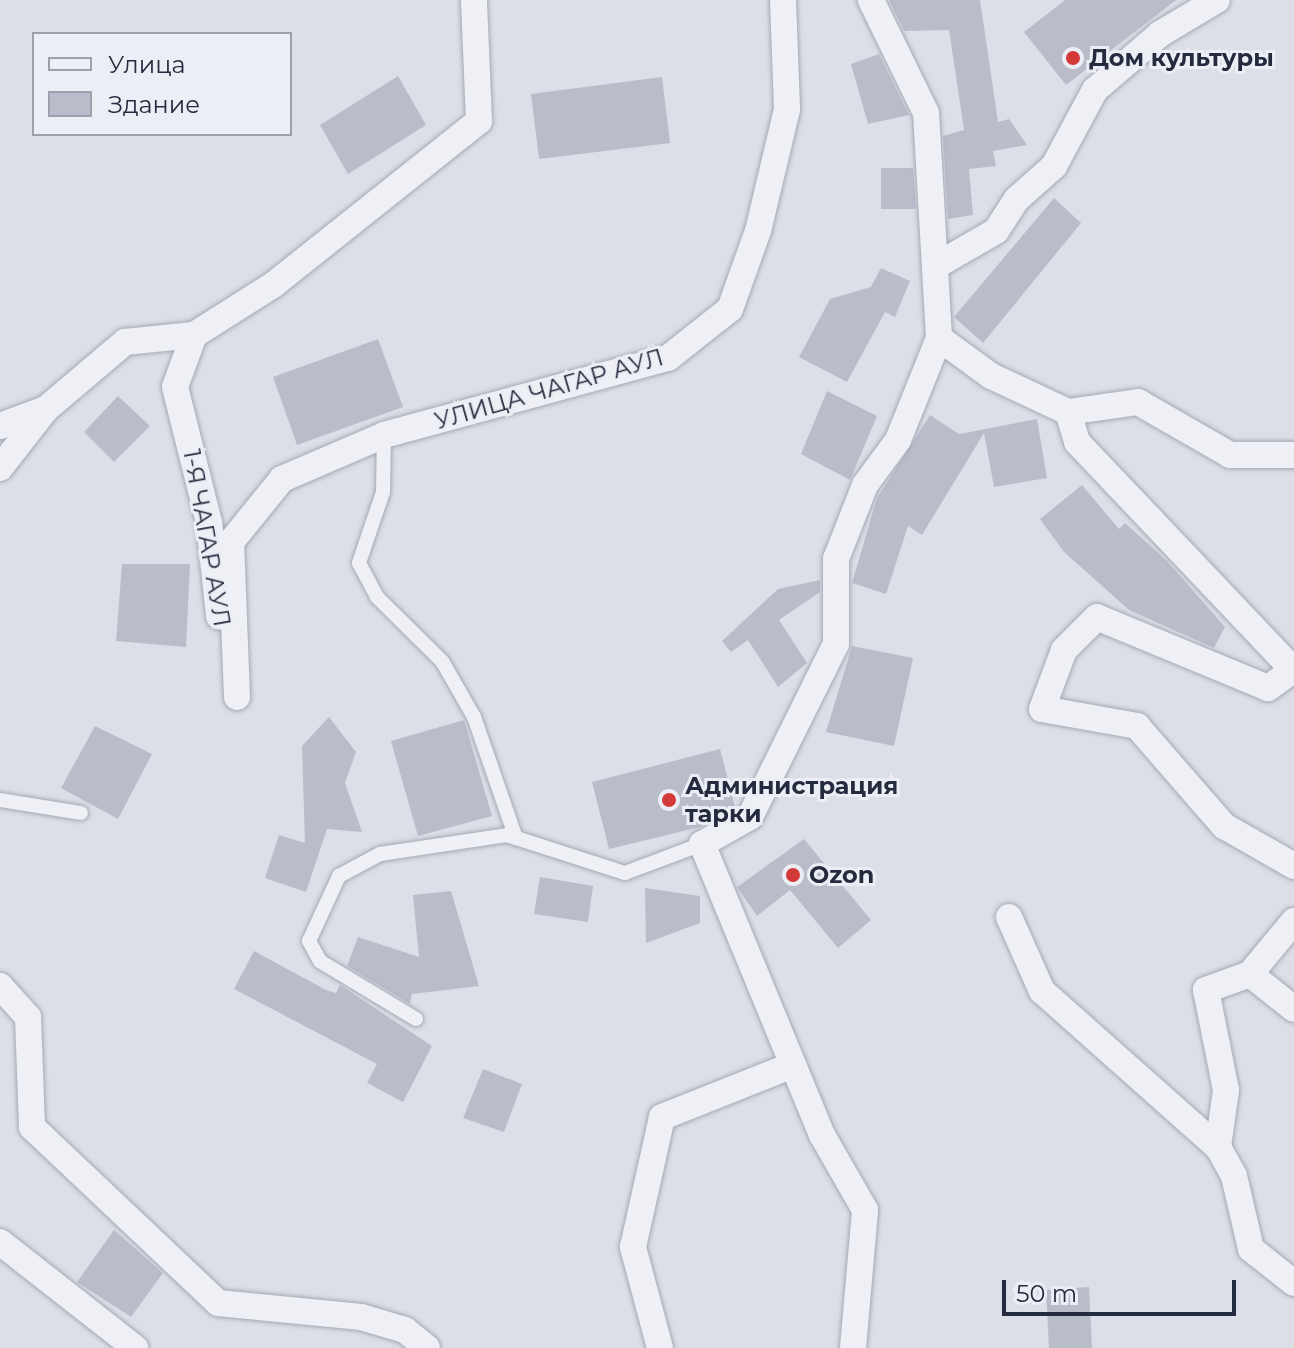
<!DOCTYPE html>
<meta charset="utf-8">
<style>
body{margin:0}
#map{position:relative;width:1294px;height:1348px;overflow:hidden;background:#dcdfe7;font-family:Montserrat,sans-serif}
div>[style]{position:absolute}
.building>*{inset:0;background:#b9bdca}
.roads{filter:drop-shadow(0 0 2px #a5a9b4) drop-shadow(0 0 2px #a5a9b4)}
.service>*{height:14px;margin:-7px;padding:0 7px;transform-origin:7px;border-radius:7px;background:#eff0f5}
.minor>*{height:26px;margin:-13px;padding:0 13px;transform-origin:13px;border-radius:13px;background:#eff0f5}
.dots>*{width:22px;height:22px;translate:-50% -50%;box-sizing:border-box;border:4px solid #eceef5;border-radius:50%}
span{translate:-50% -50%;white-space:nowrap;text-align:center;line-height:1.15;-webkit-text-stroke:6px #eceef5;paint-order:stroke}
.poi-label{font-size:24px;color:#252b3e;font-weight:700}
.left{translate:0 -50%;text-align:left}
.street-label{font-size:24px;color:#252b3e}
.legend{position:absolute;left:32px;top:32px;width:260px;height:104px;box-sizing:border-box;background:#eceef5;border:2px solid #9ca0ac;margin:0;padding:10px 14px;list-style:none;font-size:24px;color:#252b3e}
.legend li{display:flex;align-items:center;gap:16px;height:40px}
.legend b{width:40px;border:2px solid #9ca0ac}
.scale{position:absolute;left:1002px;top:1280px;width:234px;height:36px;box-sizing:border-box;border:4px solid #252b3e;border-top:0;padding-left:10px;font-size:24px;line-height:28px;white-space:nowrap;color:#252b3e;-webkit-text-stroke:6px #eceef5;paint-order:stroke}
</style>
<div id="map">
<div class="building">
<i style="clip-path:polygon(889px 0,980px 0,998px 122px,1009px 119px,1027px 145px,993px 151px,996px 166px,969px 169px,973px 215px,948px 219px,943px 136px,964px 130px,949px 30px,904px 31px)"></i>
<i style="clip-path:polygon(1065px 0,1176px 0,1066px 85px,1024px 32px)"></i>
<i style="clip-path:polygon(879px 54px,909px 115px,868px 124px,851px 64px)"></i>
<i style="clip-path:polygon(398px 76px,426px 125px,348px 174px,320px 125px)"></i>
<i style="clip-path:polygon(662px 77px,670px 143px,539px 159px,531px 94px)"></i>
<i style="clip-path:polygon(881px 168px,913px 168px,916px 209px,881px 209px)"></i>
<i style="clip-path:polygon(1054px 198px,1081px 223px,983px 343px,954px 317px)"></i>
<i style="clip-path:polygon(881px 268px,910px 281px,895px 317px,885px 312px,847px 382px,799px 357px,830px 299px,871px 287px)"></i>
<i style="clip-path:polygon(378px 339px,403px 407px,297px 445px,273px 377px)"></i>
<i style="clip-path:polygon(827px 391px,877px 416px,850px 480px,801px 454px)"></i>
<i style="clip-path:polygon(118px 396px,150px 426px,114px 462px,84px 432px)"></i>
<i style="clip-path:polygon(930px 415px,959px 434px,1037px 419px,1047px 478px,994px 487px,984px 433px,922px 535px,908px 526px,886px 594px,852px 583px,877px 498px)"></i>
<i style="clip-path:polygon(1082px 485px,1119px 529px,1125px 523px,1167px 561px,1225px 627px,1214px 648px,1129px 610px,1064px 552px,1040px 519px)"></i>
<i style="clip-path:polygon(122px 564px,190px 564px,186px 647px,116px 641px)"></i>
<i style="clip-path:polygon(820px 580px,820px 592px,779px 620px,807px 663px,778px 687px,748px 640px,731px 652px,722px 641px,778px 589px)"></i>
<i style="clip-path:polygon(852px 646px,913px 658px,894px 746px,826px 732px)"></i>
<i style="clip-path:polygon(329px 717px,356px 752px,345px 783px,362px 832px,327px 829px,306px 892px,265px 878px,279px 835px,305px 843px,302px 746px)"></i>
<i style="clip-path:polygon(464px 720px,492px 816px,418px 836px,391px 741px)"></i>
<i style="clip-path:polygon(95px 726px,152px 754px,118px 819px,61px 788px)"></i>
<i style="clip-path:polygon(720px 749px,735px 807px,700px 827px,609px 849px,592px 782px)"></i>
<i style="clip-path:polygon(804px 839px,871px 920px,838px 948px,790px 890px,757px 916px,737px 887px)"></i>
<i style="clip-path:polygon(540px 877px,593px 886px,588px 922px,534px 914px)"></i>
<i style="clip-path:polygon(645px 888px,700px 896px,700px 923px,646px 943px)"></i>
<i style="clip-path:polygon(451px 891px,479px 986px,412px 994px,410px 1004px,347px 966px,358px 937px,419px 957px,413px 895px)"></i>
<i style="clip-path:polygon(254px 951px,326px 990px,336px 993px,340px 985px,432px 1046px,403px 1102px,367px 1083px,377px 1064px,234px 989px)"></i>
<i style="clip-path:polygon(483px 1069px,522px 1084px,504px 1132px,463px 1118px)"></i>
<i style="clip-path:polygon(114px 1230px,163px 1273px,131px 1317px,77px 1282px)"></i>
<i style="clip-path:polygon(1089px 1287px,1092px 1348px,1049px 1348px,1046px 1290px)"></i>
</div>
<div class="roads">
<div class="service">
<i style="left:384px;top:435px;width:57px;rotate:91deg"></i>
<i style="left:383px;top:492px;width:75px;rotate:108.7deg"></i>
<i style="left:359px;top:563px;width:38px;rotate:62deg"></i>
<i style="left:377px;top:597px;width:91px;rotate:44.6deg"></i>
<i style="left:442px;top:661px;width:64px;rotate:60.3deg"></i>
<i style="left:474px;top:717px;width:128px;rotate:70.9deg"></i>
<i style="left:0;top:800px;width:82px;rotate:9.1deg"></i>
<i style="left:416px;top:1019px;width:112px;rotate:-148.9deg"></i>
<i style="left:320px;top:961px;width:23px;rotate:-119deg"></i>
<i style="left:309px;top:941px;width:72px;rotate:-65.2deg"></i>
<i style="left:339px;top:876px;width:47px;rotate:-28.2deg"></i>
<i style="left:380px;top:854px;width:128px;rotate:-8.5deg"></i>
<i style="left:507px;top:835px;width:124px;rotate:17.9deg"></i>
<i style="left:625px;top:873px;width:82px;rotate:-20.6deg"></i>
</div>
<div class="minor">
<i style="left:939px;top:264px;width:66px;rotate:-30.1deg"></i>
<i style="left:996px;top:231px;width:38px;rotate:-57deg"></i>
<i style="left:1017px;top:199px;width:50px;rotate:-41.7deg"></i>
<i style="left:1054px;top:166px;width:86px;rotate:-61.7deg"></i>
<i style="left:1095px;top:90px;width:86px;rotate:-40.7deg"></i>
<i style="left:1160px;top:34px;width:66px;rotate:-30.8deg"></i>
<i style="left:194px;top:335px;width:55px;rotate:110.1deg"></i>
<i style="left:175px;top:387px;width:139px;rotate:75.9deg"></i>
<i style="left:209px;top:522px;width:95px;rotate:83.9deg"></i>
<i style="left:939px;top:338px;width:64px;rotate:36.2deg"></i>
<i style="left:991px;top:376px;width:85px;rotate:25.1deg"></i>
<i style="left:1068px;top:412px;width:31px;rotate:73deg"></i>
<i style="left:1077px;top:442px;width:315px;rotate:46.5deg"></i>
<i style="left:1068px;top:412px;width:71px;rotate:-8.1deg"></i>
<i style="left:1138px;top:402px;width:106px;rotate:29.9deg"></i>
<i style="left:1230px;top:455px;width:64px"></i>
<i style="left:0;top:426px;width:49px;rotate:-20.3deg"></i>
<i style="left:0;top:468px;width:75px;rotate:-52.1deg"></i>
<i style="left:46px;top:409px;width:104px;rotate:-40.3deg"></i>
<i style="left:125px;top:342px;width:69px;rotate:-5.8deg"></i>
<i style="left:194px;top:335px;width:93px;rotate:-32.3deg"></i>
<i style="left:273px;top:285px;width:263px;rotate:-38.5deg"></i>
<i style="left:479px;top:121px;width:121px;rotate:-92.4deg"></i>
<i style="left:1293px;top:670px;width:31px;rotate:144deg"></i>
<i style="left:1268px;top:688px;width:185px;rotate:-157.5deg"></i>
<i style="left:1097px;top:617px;width:47px;rotate:135deg"></i>
<i style="left:1064px;top:650px;width:63px;rotate:110.4deg"></i>
<i style="left:1042px;top:709px;width:97px;rotate:10.1deg"></i>
<i style="left:1137px;top:726px;width:133px;rotate:49deg"></i>
<i style="left:1224px;top:826px;width:81px;rotate:29.7deg"></i>
<i style="left:237px;top:697px;width:155px;rotate:-92.2deg"></i>
<i style="left:231px;top:542px;width:81px;rotate:-51deg"></i>
<i style="left:282px;top:479px;width:111px;rotate:-23.3deg"></i>
<i style="left:384px;top:435px;width:294px;rotate:-15.2deg"></i>
<i style="left:668px;top:358px;width:79px;rotate:-38.3deg"></i>
<i style="left:730px;top:309px;width:83px;rotate:-70.3deg"></i>
<i style="left:758px;top:231px;width:125px;rotate:-76.6deg"></i>
<i style="left:787px;top:109px;width:109px;rotate:-92.1deg"></i>
<i style="left:1009px;top:917px;width:81px;rotate:66deg"></i>
<i style="left:1042px;top:991px;width:235px;rotate:41.6deg"></i>
<i style="left:1294px;top:921px;width:69px;rotate:129.7deg"></i>
<i style="left:1250px;top:974px;width:47px;rotate:160deg"></i>
<i style="left:1206px;top:990px;width:102px;rotate:78.7deg"></i>
<i style="left:1226px;top:1090px;width:58px;rotate:98deg"></i>
<i style="left:1218px;top:1147px;width:33px;rotate:61deg"></i>
<i style="left:1234px;top:1176px;width:75px;rotate:76.9deg"></i>
<i style="left:1251px;top:1249px;width:55px;rotate:38.3deg"></i>
<i style="left:1250px;top:974px;width:56px;rotate:38.5deg"></i>
<i style="left:0;top:986px;width:42px;rotate:47.9deg"></i>
<i style="left:28px;top:1017px;width:110px;rotate:87.9deg"></i>
<i style="left:32px;top:1127px;width:256px;rotate:43.4deg"></i>
<i style="left:218px;top:1303px;width:144px;rotate:5.6deg"></i>
<i style="left:361px;top:1317px;width:46px;rotate:16.5deg"></i>
<i style="left:405px;top:1330px;width:28px;rotate:39deg"></i>
<i style="left:0;top:1242px;width:172px;rotate:38.1deg"></i>
<i style="left:660px;top:1348px;width:105px;rotate:-105deg"></i>
<i style="left:633px;top:1247px;width:133px;rotate:-77.4deg"></i>
<i style="left:662px;top:1117px;width:141px;rotate:-21.7deg"></i>
<i style="left:853px;top:1348px;width:139px;rotate:-85deg"></i>
<i style="left:865px;top:1210px;width:86px;rotate:-119.8deg"></i>
<i style="left:822px;top:1135px;width:315px;rotate:-112.4deg"></i>
<i style="left:702px;top:844px;width:55px;rotate:-29.4deg"></i>
<i style="left:750px;top:817px;width:193px;rotate:-63.6deg"></i>
<i style="left:836px;top:644px;width:85px;rotate:-90deg"></i>
<i style="left:836px;top:559px;width:79px;rotate:-68.6deg"></i>
<i style="left:865px;top:485px;width:56px;rotate:-53.7deg"></i>
<i style="left:898px;top:440px;width:110px;rotate:-68.1deg"></i>
<i style="left:939px;top:338px;width:225px;rotate:-93.3deg"></i>
<i style="left:926px;top:113px;width:126px;rotate:-116deg"></i>
</div>
</div>
<div class="dots">
<i style="left:1073px;top:58px;background:#d43939"></i>
<i style="left:669px;top:800px;background:#d43939"></i>
<i style="left:793px;top:875px;background:#d43939"></i>
</div>
<div class="poi-label">
<span class="left" style="left:1089px;top:58px">Дом культуры</span>
<span class="left" style="left:685px;top:800px">Администрация<br>тарки</span>
<span class="left" style="left:809px;top:875px">Ozon</span>
</div>
<div class="street-label">
<span style="left:549px;top:389px;rotate:-16deg">УЛИЦА ЧАГАР АУЛ</span>
<span style="left:207px;top:538px;rotate:80deg">1-Я ЧАГАР АУЛ</span>
</div>
<ul class="legend">
<li><b style="height:10px;background:#eff0f5"></b>Улица</li>
<li><b style="height:22px;background:#b9bdca"></b>Здание</li>
</ul>
<div class="scale">50 m</div>
</div>
